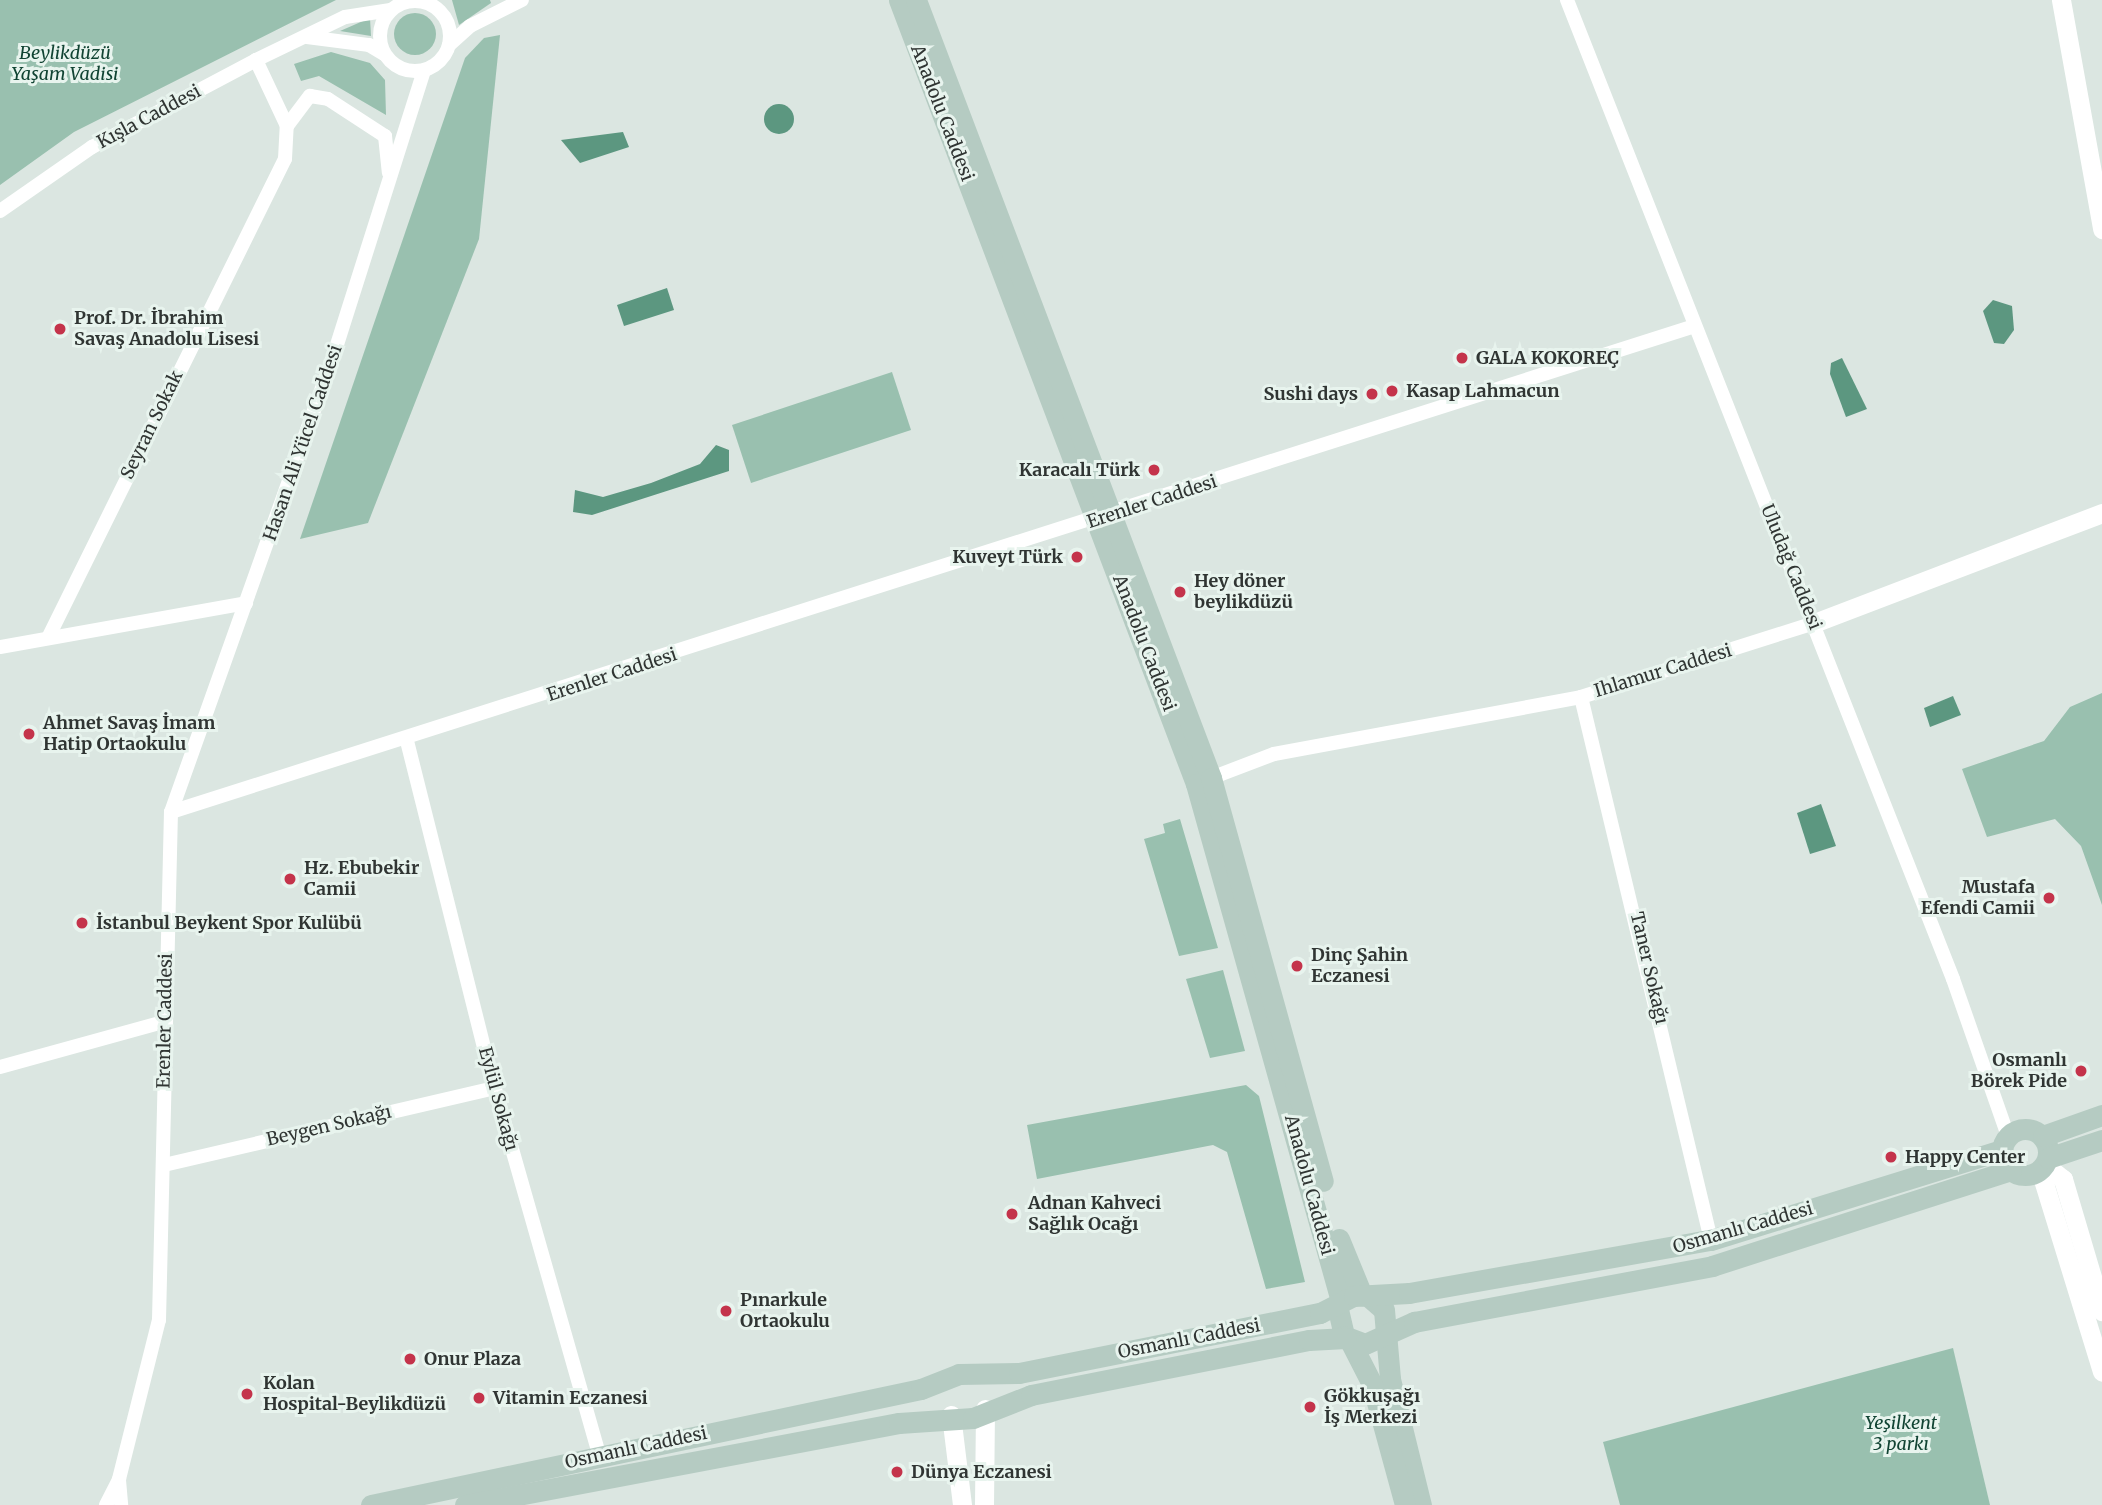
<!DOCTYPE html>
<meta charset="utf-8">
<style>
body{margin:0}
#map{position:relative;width:2102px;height:1505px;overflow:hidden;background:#dbe6e1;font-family:Merriweather,serif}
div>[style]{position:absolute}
.green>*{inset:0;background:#99c0af}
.round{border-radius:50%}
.water>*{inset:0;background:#5c9780}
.minor>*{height:14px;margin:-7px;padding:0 7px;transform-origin:7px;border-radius:7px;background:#fff}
.minor>.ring{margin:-7px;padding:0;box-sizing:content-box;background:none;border:14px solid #fff;border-radius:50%}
.tertiary>*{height:19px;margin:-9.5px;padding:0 9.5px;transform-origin:9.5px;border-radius:9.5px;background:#fff}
.secondary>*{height:21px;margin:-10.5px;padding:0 10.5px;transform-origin:10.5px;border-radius:10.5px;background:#b5cbc2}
.secondary>.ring{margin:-10.5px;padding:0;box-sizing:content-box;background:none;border:21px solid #b5cbc2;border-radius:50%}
.dots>*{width:19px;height:19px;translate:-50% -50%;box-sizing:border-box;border:4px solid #e8f4ee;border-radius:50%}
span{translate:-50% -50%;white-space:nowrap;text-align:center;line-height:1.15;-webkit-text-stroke:6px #e8f4ee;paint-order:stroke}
.park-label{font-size:18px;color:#143;font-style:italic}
.street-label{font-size:18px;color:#303533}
.poi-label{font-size:18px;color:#303533;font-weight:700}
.left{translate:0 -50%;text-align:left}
.right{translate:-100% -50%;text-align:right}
</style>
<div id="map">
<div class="green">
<i style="clip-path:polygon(0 0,336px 0,74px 132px,0 185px)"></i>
<i style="clip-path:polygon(452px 0,490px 0,491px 3px,459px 25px)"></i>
<i class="round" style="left:394px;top:13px;width:42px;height:42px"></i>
<i style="clip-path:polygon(370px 18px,371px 36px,340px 31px)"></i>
<i style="clip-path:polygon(500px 35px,479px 239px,368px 523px,300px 539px,465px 58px,484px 38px)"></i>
<i style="clip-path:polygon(331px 52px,370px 63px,385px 80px,386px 115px,319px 76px,301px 81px,294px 64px)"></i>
<i style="clip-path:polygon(892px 372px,911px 430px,751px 483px,732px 425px)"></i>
<i style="clip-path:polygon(2102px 693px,2102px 905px,2081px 846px,2055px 819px,1987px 837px,1962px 769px,2044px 741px,2070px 707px)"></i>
<i style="clip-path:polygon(1180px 819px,1218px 948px,1179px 956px,1144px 839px,1165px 833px,1163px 824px)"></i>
<i style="clip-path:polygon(1223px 970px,1245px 1051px,1210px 1058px,1186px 979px)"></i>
<i style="clip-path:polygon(1246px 1085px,1259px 1096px,1305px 1282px,1266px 1289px,1227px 1152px,1213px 1145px,1037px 1179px,1027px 1125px)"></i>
<i style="clip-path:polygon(1953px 1348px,1990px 1505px,1620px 1505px,1603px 1442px)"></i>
</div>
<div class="water">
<i class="round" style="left:764px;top:104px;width:30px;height:30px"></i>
<i style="clip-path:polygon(623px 132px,629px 147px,580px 163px,561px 140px)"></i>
<i style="clip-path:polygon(667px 288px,674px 310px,624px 326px,617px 305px)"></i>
<i style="clip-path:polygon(1993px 300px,2012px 306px,2014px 330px,2004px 344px,1994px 343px,1983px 311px)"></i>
<i style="clip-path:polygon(1842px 358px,1867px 409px,1846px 417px,1830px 374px,1831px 363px)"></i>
<i style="clip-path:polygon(716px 445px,729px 450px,729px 471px,592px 515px,573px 512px,575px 490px,603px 497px,651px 483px,700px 464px)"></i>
<i style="clip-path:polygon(1953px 696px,1961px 715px,1930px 727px,1924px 708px)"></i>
<i style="clip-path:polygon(1821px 804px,1836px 846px,1810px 854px,1797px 813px)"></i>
</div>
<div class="minor">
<i style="left:1567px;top:0;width:1052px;rotate:68.48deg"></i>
<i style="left:1953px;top:979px;width:166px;rotate:70.7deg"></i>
<i class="ring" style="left:380px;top:1px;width:56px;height:56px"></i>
<i style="left:307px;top:37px;width:63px;rotate:7.4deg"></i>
<i style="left:369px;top:45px;width:17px;rotate:31deg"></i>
<i style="left:449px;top:45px;width:28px;rotate:-42deg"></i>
<i style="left:470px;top:26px;width:58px;rotate:-26.6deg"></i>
<i style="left:287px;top:126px;width:38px;rotate:-53deg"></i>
<i style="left:310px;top:96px;width:18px;rotate:9deg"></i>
<i style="left:328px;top:99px;width:68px;rotate:33deg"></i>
<i style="left:385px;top:136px;width:37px;rotate:84deg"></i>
<i style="left:0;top:211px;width:112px;rotate:-34.8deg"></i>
<i style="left:92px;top:147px;width:186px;rotate:-27.9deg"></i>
<i style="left:256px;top:60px;width:99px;rotate:-25.8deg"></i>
<i style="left:345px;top:17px;width:46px;rotate:-8.8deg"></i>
<i style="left:49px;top:636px;width:532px;rotate:-63.68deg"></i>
<i style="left:285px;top:159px;width:33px;rotate:-87deg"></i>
<i style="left:287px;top:126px;width:73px;rotate:-115.2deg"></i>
<i style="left:0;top:647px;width:250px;rotate:-10.1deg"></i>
<i style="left:1581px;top:697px;width:558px;rotate:76.54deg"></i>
<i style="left:407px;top:741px;width:344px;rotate:75.9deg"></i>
<i style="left:491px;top:1075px;width:395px;rotate:74.1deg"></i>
<i style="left:1211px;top:778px;width:67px;rotate:-20.9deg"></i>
<i style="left:1274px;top:754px;width:312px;rotate:-10.5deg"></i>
<i style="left:1581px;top:697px;width:244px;rotate:-17.6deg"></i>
<i style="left:171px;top:812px;width:489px;rotate:-70.4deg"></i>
<i style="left:335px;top:351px;width:294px;rotate:-72.4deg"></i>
<i style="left:0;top:1067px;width:169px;rotate:-15.4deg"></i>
<i style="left:164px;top:1165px;width:339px;rotate:-13.1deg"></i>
<i style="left:119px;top:1480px;width:25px;rotate:85deg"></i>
<i style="left:106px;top:1505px;width:29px;rotate:-63deg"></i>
<i style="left:119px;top:1479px;width:164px;rotate:-75.9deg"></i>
<i style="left:159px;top:1320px;width:508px;rotate:-88.65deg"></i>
<i style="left:171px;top:812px;width:1596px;rotate:-17.69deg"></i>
</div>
<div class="tertiary">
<i style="left:2061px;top:0;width:233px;rotate:79.8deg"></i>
<i style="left:1814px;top:623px;width:308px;rotate:-20.9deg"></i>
<i style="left:2045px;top:1165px;width:23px;rotate:38deg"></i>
<i style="left:2063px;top:1179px;width:138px;rotate:73.5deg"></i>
<i style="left:2040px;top:1170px;width:211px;rotate:72.9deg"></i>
<i style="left:951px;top:1415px;width:91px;rotate:83deg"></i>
<i style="left:984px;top:1505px;width:96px;rotate:-89.4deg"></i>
</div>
<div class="secondary">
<i style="left:899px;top:0;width:838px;rotate:69.25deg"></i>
<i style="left:1196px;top:784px;width:537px;rotate:74.33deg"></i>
<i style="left:916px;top:0;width:832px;rotate:69.23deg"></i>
<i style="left:1211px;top:778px;width:418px;rotate:74.5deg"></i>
<i class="ring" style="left:2002px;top:1129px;width:25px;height:25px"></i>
<i style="left:2043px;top:1136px;width:63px;rotate:-19.6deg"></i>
<i style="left:2048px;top:1158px;width:57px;rotate:-18.4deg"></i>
<i style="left:1339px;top:1239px;width:61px;rotate:67.7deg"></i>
<i style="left:1368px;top:1296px;width:21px;rotate:41deg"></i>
<i style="left:1384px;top:1310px;width:69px;rotate:85deg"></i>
<i style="left:1390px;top:1379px;width:130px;rotate:76.2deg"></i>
<i style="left:1337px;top:1305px;width:32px;rotate:77deg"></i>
<i style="left:1344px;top:1336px;width:22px;rotate:21deg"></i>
<i style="left:1365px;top:1344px;width:54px;rotate:-24.2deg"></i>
<i style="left:1414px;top:1322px;width:303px;rotate:-10.6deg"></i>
<i style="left:1712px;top:1266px;width:314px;rotate:-17.8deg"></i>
<i style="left:1350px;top:1341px;width:48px;rotate:62.9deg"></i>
<i style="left:1372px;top:1384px;width:125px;rotate:74.7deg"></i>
<i style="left:371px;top:1505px;width:562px;rotate:-11.91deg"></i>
<i style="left:921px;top:1389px;width:41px;rotate:-21.5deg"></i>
<i style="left:959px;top:1374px;width:60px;rotate:-1deg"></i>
<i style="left:1019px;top:1373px;width:307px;rotate:-11.3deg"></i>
<i style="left:1320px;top:1313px;width:38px;rotate:-27deg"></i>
<i style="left:1354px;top:1296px;width:55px;rotate:-3.1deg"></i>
<i style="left:1409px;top:1293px;width:307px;rotate:-10deg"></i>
<i style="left:1711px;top:1240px;width:305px;rotate:-17.2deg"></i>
<i style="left:465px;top:1505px;width:442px;rotate:-10.7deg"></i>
<i style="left:899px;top:1423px;width:74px;rotate:-3.9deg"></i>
<i style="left:973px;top:1418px;width:62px;rotate:-21.6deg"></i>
<i style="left:1031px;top:1395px;width:283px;rotate:-11.2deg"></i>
<i style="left:1309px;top:1340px;width:37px;rotate:-3deg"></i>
</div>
<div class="dots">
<i style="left:60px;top:329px;background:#c4344b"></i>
<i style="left:1462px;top:358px;background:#c4344b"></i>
<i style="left:1392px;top:391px;background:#c4344b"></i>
<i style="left:1372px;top:394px;background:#c4344b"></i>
<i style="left:1154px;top:470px;background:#c4344b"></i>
<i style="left:1077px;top:557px;background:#c4344b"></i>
<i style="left:1180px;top:592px;background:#c4344b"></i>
<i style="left:29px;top:734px;background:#c4344b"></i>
<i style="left:290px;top:879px;background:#c4344b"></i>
<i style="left:2049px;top:898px;background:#c4344b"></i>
<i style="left:82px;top:923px;background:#c4344b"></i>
<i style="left:1297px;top:966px;background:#c4344b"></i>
<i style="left:2081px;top:1071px;background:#c4344b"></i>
<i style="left:1891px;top:1157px;background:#c4344b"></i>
<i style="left:1012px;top:1214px;background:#c4344b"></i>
<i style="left:726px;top:1311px;background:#c4344b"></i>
<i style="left:410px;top:1359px;background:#c4344b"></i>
<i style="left:247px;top:1394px;background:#c4344b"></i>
<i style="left:479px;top:1398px;background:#c4344b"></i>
<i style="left:1310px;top:1407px;background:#c4344b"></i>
<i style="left:897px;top:1472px;background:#c4344b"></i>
</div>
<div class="park-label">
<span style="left:65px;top:64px">Beylikdüzü<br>Yaşam Vadisi</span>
<span style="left:1901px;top:1434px">Yeşilkent<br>3 parkı</span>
</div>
<div class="street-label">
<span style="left:942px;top:113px;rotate:69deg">Anadolu Caddesi</span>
<span style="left:149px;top:117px;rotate:-28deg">Kışla Caddesi</span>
<span style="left:152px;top:425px;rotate:-64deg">Seyran Sokak</span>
<span style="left:303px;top:443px;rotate:-71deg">Hasan Ali Yücel Caddesi</span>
<span style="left:1152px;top:502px;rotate:-18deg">Erenler Caddesi</span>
<span style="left:1791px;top:567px;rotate:68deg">Uludağ Caddesi</span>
<span style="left:1144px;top:643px;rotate:69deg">Anadolu Caddesi</span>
<span style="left:1663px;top:671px;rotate:-17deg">Ihlamur Caddesi</span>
<span style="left:612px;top:675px;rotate:-18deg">Erenler Caddesi</span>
<span style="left:1649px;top:968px;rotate:77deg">Taner Sokağı</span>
<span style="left:165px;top:1021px;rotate:-89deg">Erenler Caddesi</span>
<span style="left:498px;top:1099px;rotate:75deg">Eylül Sokağı</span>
<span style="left:329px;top:1126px;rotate:-13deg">Beygen Sokağı</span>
<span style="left:1309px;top:1185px;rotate:75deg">Anadolu Caddesi</span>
<span style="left:1743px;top:1228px;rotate:-16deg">Osmanlı Caddesi</span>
<span style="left:1189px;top:1339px;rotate:-11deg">Osmanlı Caddesi</span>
<span style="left:636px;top:1448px;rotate:-12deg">Osmanlı Caddesi</span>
</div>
<div class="poi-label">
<span class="left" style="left:74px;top:329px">Prof. Dr. İbrahim<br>Savaş Anadolu Lisesi</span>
<span class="left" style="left:1476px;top:358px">GALA KOKOREÇ</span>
<span class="left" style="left:1406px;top:391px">Kasap Lahmacun</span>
<span class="right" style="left:1358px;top:394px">Sushi days</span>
<span class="right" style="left:1140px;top:470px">Karacalı Türk</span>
<span class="right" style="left:1063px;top:557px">Kuveyt Türk</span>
<span class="left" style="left:1194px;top:592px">Hey döner<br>beylikdüzü</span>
<span class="left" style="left:43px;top:734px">Ahmet Savaş İmam<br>Hatip Ortaokulu</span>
<span class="left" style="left:304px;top:879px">Hz. Ebubekir<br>Camii</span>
<span class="right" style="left:2035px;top:898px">Mustafa<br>Efendi Camii</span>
<span class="left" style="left:96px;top:923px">İstanbul Beykent Spor Kulübü</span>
<span class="left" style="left:1311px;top:966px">Dinç Şahin<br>Eczanesi</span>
<span class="right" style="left:2067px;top:1071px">Osmanlı<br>Börek Pide</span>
<span class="left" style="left:1905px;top:1157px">Happy Center</span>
<span class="left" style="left:1028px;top:1214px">Adnan Kahveci<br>Sağlık Ocağı</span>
<span class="left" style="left:740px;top:1311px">Pınarkule<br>Ortaokulu</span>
<span class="left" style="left:424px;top:1359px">Onur Plaza</span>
<span class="left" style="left:263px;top:1394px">Kolan<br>Hospital-Beylikdüzü</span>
<span class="left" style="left:1324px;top:1407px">Gökkuşağı<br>İş Merkezi</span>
<span class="left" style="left:493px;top:1398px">Vitamin Eczanesi</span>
<span class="left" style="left:911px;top:1472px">Dünya Eczanesi</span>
</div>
</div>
